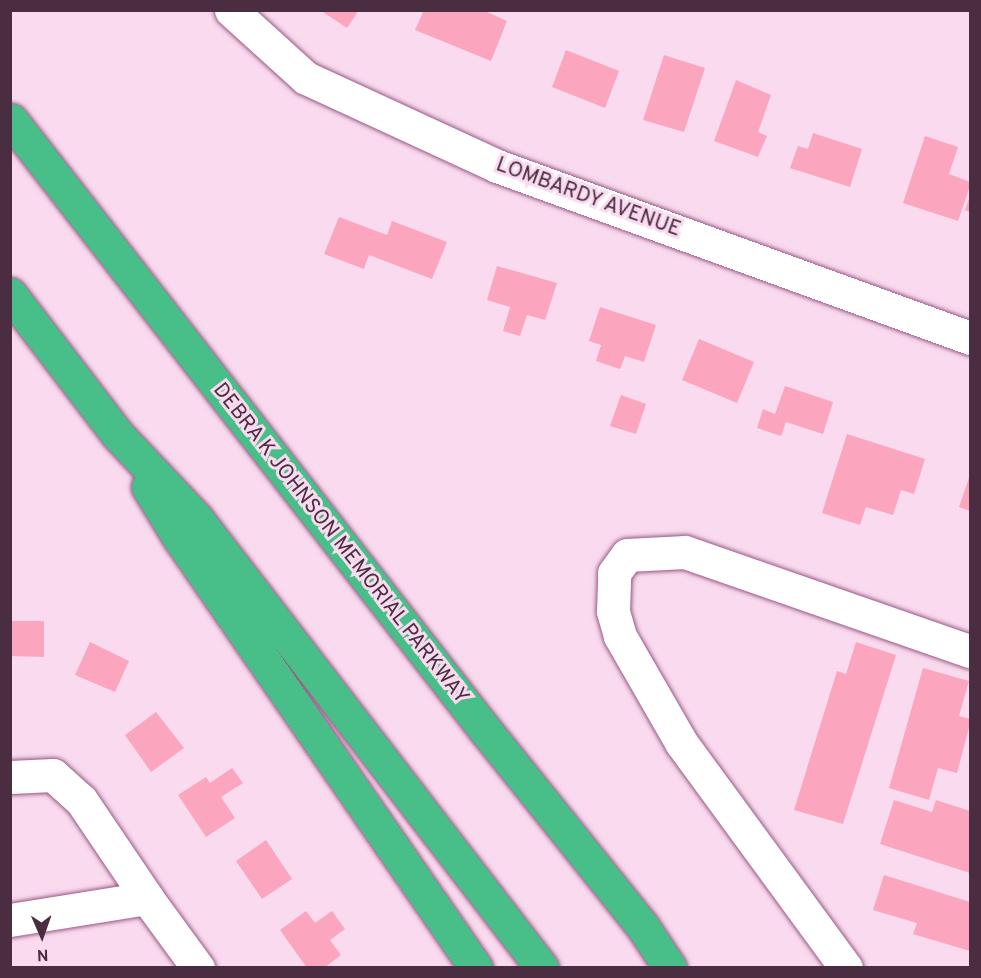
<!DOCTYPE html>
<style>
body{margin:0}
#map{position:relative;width:981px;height:978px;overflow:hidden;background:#f9daee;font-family:Overpass,sans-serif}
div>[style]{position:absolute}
.building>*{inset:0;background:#fca5bf}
.roads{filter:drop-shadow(0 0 2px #9a5785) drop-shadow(0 0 2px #9a5785)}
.minor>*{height:33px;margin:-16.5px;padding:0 16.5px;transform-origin:16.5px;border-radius:16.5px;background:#fff}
.highway>*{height:33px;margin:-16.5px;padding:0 16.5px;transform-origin:16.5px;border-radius:16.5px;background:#48bf88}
span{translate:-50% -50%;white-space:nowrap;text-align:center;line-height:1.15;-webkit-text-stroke:6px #f9daee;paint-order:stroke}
.street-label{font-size:21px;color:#4b2d41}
.frame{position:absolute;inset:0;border:12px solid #4b2d41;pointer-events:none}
.north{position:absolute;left:12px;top:906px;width:60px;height:60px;-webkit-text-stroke:4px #f9daee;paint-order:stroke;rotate:178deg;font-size:16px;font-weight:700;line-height:24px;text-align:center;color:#4b2d41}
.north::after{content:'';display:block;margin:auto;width:21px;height:27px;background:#4b2d41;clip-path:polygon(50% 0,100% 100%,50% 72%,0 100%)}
</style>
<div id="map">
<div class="building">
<i style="clip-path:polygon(320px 10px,359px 10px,347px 28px)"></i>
<i style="clip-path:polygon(424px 10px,483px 10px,507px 21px,491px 61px,415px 30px)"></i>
<i style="clip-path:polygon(566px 50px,619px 71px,605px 108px,552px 87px)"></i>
<i style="clip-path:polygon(664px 55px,705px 68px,684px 132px,643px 120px)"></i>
<i style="clip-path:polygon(736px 80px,771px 95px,758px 132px,767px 136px,758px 157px,714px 141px)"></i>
<i style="clip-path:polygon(813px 133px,862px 149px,850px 187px,790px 168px,798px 146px,808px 149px)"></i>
<i style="clip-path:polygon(925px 136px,958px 147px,949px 174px,970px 182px,970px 186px,958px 221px,903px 203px)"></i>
<i style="clip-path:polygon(970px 196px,970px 212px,965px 210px)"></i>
<i style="clip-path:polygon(339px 217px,387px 235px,392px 221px,447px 242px,432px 279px,369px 255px,364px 269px,324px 254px)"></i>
<i style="clip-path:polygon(497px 266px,557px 283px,545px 320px,527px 315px,520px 336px,503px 331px,510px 307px,487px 300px)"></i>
<i style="clip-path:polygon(600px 307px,656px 325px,644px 362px,625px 356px,620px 369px,596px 361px,601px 345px,589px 341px)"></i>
<i style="clip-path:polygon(699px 339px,754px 362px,737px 403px,682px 380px)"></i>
<i style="clip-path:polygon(785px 386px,833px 402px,823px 434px,786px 422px,781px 436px,757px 428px,763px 409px,775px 414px)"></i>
<i style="clip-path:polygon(621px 395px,646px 404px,636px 434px,610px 426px)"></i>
<i style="clip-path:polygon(847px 434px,925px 459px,914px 494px,901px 490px,893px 515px,866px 507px,860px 525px,822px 513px)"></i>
<i style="clip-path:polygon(970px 475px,970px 511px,959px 507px)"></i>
<i style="clip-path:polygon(10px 621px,44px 621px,44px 657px,10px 656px)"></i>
<i style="clip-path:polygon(90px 642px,129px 661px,115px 692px,75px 675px)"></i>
<i style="clip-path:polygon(856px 642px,896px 655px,843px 824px,794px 810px,837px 671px,846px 674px)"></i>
<i style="clip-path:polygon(923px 668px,969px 681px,959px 716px,970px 719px,970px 724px,957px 773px,938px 768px,929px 800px,889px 788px)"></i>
<i style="clip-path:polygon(156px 712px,184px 748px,151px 772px,125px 735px)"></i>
<i style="clip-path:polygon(232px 768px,243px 783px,221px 797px,235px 818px,206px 837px,178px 795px,206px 777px,210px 783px)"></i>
<i style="clip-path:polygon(894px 800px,932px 812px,936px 800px,970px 811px,970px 873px,880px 844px)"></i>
<i style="clip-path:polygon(266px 840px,292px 879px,262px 899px,236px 861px)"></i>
<i style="clip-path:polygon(884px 875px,970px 902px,970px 951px,913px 934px,917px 923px,873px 910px)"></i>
<i style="clip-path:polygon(306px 911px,315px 923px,332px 911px,345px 929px,330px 940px,341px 955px,324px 968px,307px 968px,280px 930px)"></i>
</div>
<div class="roads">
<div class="minor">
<i style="left:231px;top:10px;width:101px;rotate:42.2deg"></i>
<i style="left:306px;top:78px;width:210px;rotate:24.7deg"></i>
<i style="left:497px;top:166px;width:503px;rotate:19.98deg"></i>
<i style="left:10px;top:777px;width:43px;rotate:-2.7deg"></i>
<i style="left:53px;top:775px;width:38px;rotate:42deg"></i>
<i style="left:81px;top:800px;width:118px;rotate:56deg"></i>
<i style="left:10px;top:920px;width:139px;rotate:-9.1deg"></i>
<i style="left:147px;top:898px;width:87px;rotate:53.9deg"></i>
<i style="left:846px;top:968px;width:278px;rotate:-126.2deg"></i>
<i style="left:682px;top:744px;width:125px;rotate:-119.9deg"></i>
<i style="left:620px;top:636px;width:26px;rotate:-106deg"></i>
<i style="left:613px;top:611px;width:38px;rotate:-88deg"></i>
<i style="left:614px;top:573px;width:22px;rotate:-54deg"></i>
<i style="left:627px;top:555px;width:58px;rotate:-3deg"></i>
<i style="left:685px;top:552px;width:302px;rotate:19.2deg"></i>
</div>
<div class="highway">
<i style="left:11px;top:120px;width:774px;rotate:52.14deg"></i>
<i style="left:486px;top:731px;width:251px;rotate:51.3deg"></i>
<i style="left:643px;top:927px;width:49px;rotate:56.6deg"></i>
<i style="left:10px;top:294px;width:176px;rotate:52.6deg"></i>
<i style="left:117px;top:434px;width:117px;rotate:46.7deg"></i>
<i style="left:197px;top:519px;width:566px;rotate:52.46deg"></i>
<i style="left:148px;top:487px;width:57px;rotate:58.5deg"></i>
<i style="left:178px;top:536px;width:525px;rotate:55.4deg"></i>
</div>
</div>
<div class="street-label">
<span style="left:588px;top:198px;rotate:20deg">LOMBARDY AVENUE</span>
<span style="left:340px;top:544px;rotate:52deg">DEBRA K JOHNSON MEMORIAL PARKWAY</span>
</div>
<div class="frame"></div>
<div class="north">N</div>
</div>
